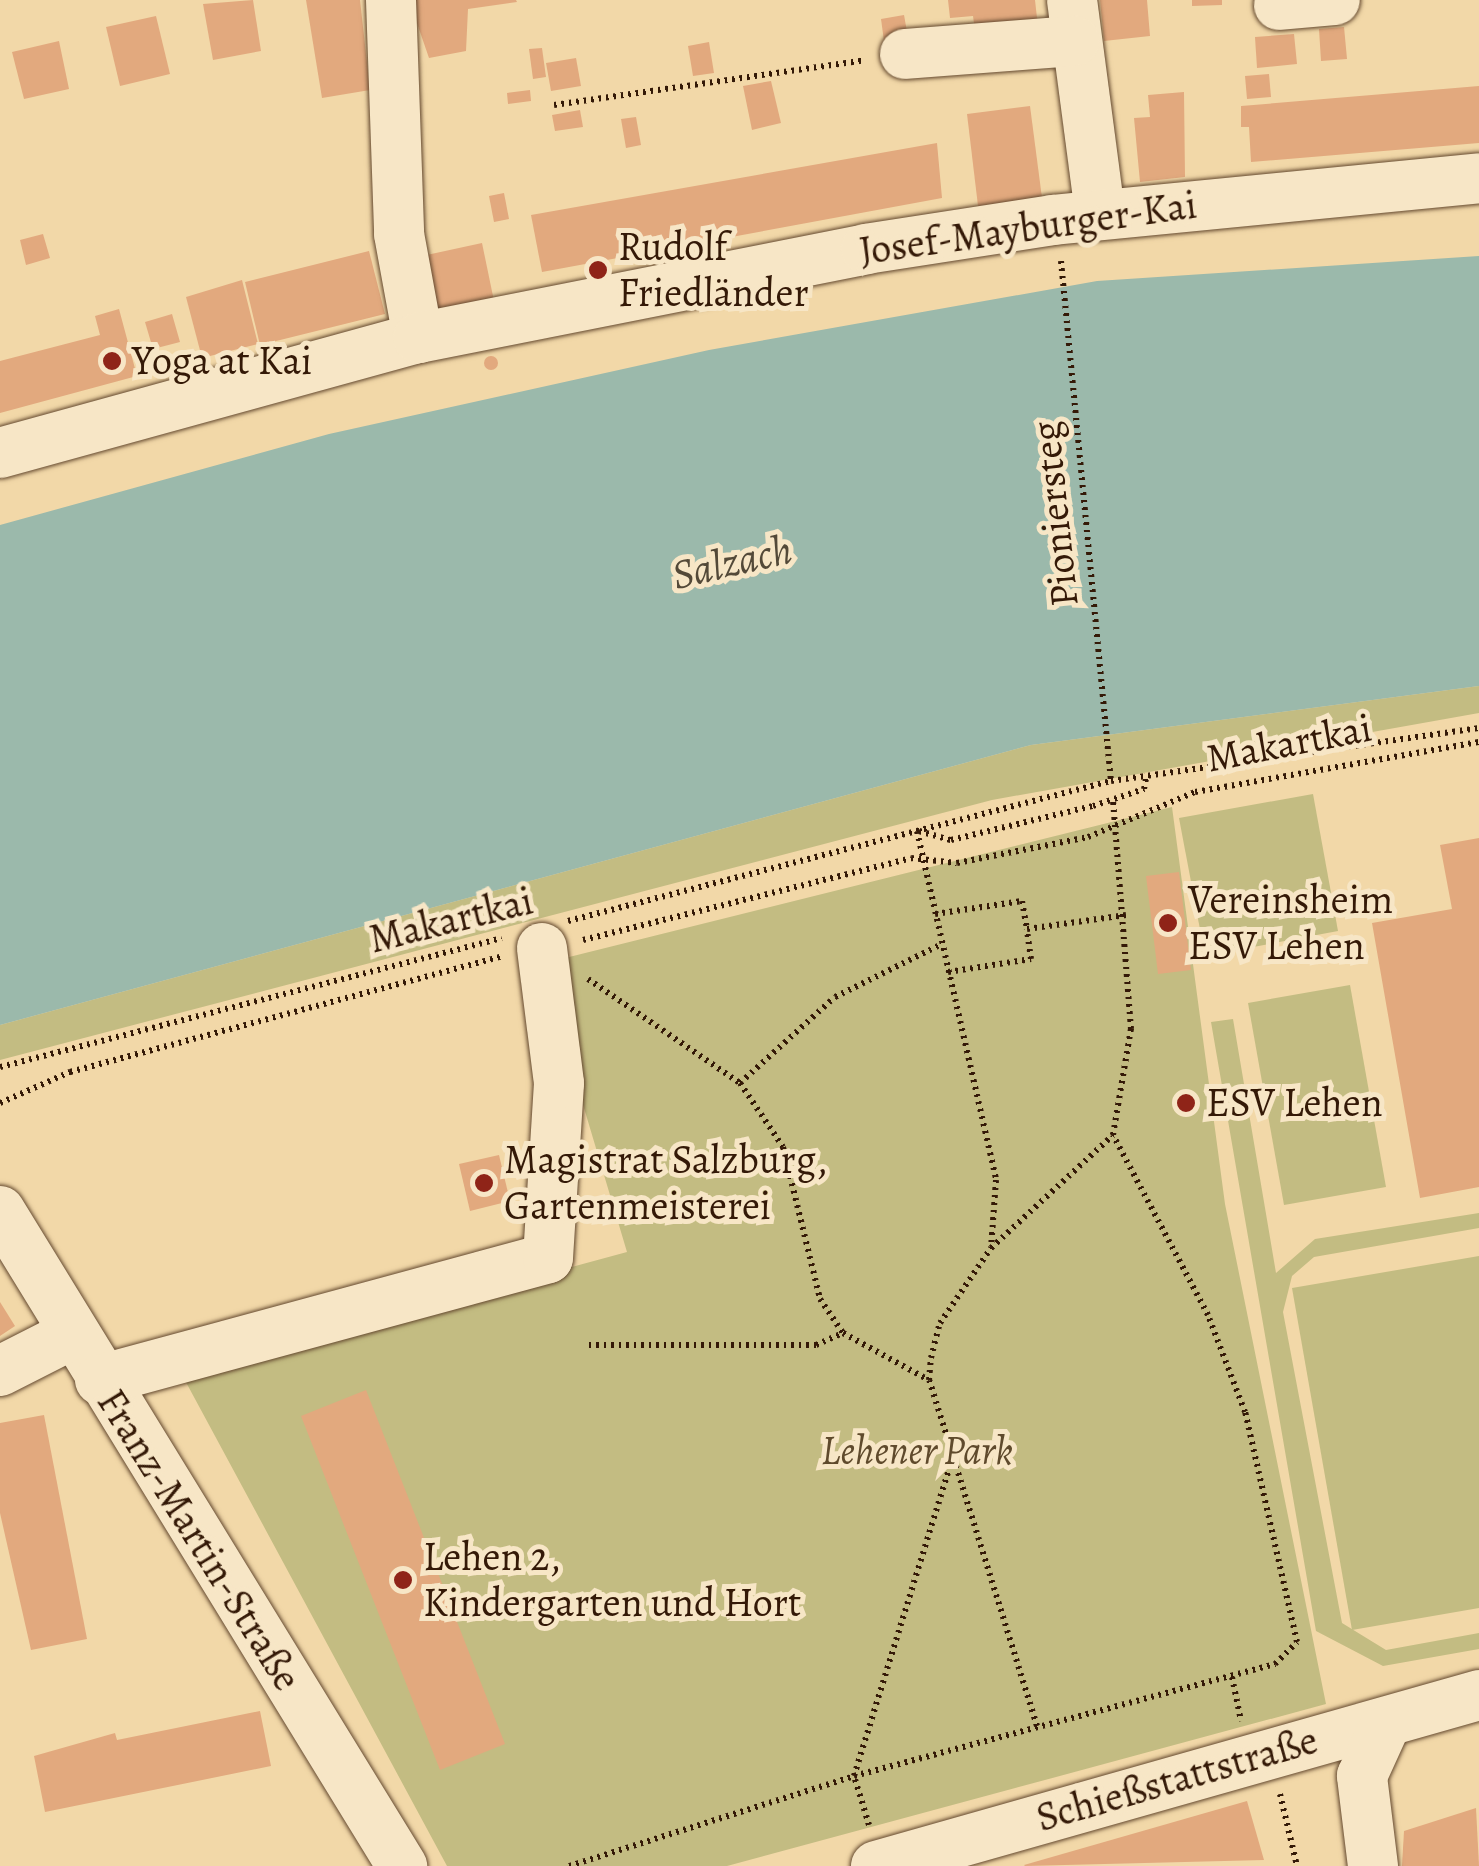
<!DOCTYPE html>
<meta charset="utf-8">
<style>
body{margin:0}
#map{position:relative;width:1479px;height:1866px;overflow:hidden;background:#f2d8a8;font-family:Alegreya,serif}
div>[style]{position:absolute}
.green>*{inset:0;background:#c3bc82}
.water>*{inset:0;background:#9bb9ab}
.building>*{inset:0;background:#e2a97e}
.round{border-radius:50%}
.path>*{height:6px;margin-top:-3px;transform-origin:0;background:repeating-linear-gradient(90deg,#341907 0 2.5px,transparent 0 7.5px)}
.roads{filter:drop-shadow(0 0 2px #64492f) drop-shadow(0 0 2px #64492f)}
.minor>*{height:50px;margin:-25px;padding:0 25px;transform-origin:25px;border-radius:25px;background:#f7e6c6}
.dots>*{width:28px;height:28px;translate:-50% -50%;box-sizing:border-box;border:5px solid #f7e6c6;border-radius:50%}
span{translate:-50% -50%;white-space:nowrap;text-align:center;line-height:1.15;-webkit-text-stroke:10px #f7e6c6;paint-order:stroke}
.street-label{font-size:40px;color:#341907}
.poi-label{font-size:40px;color:#341907}
.left{translate:0 -50%;text-align:left}
.park-label{font-size:40px;color:#5f4a2c;font-style:italic}
.water-label{font-size:42px;color:#534938;font-style:italic}
</style>
<div id="map">
<div class="green">
<i style="clip-path:polygon(1479px 686px,1479px 713px,992px 800px,0 1060px,0 1025px,1031px 745px)"></i>
<i style="clip-path:polygon(1313px 794px,1338px 931px,1205px 956px,1179px 818px)"></i>
<i style="clip-path:polygon(1172px 807px,1225px 1204px,1326px 1704px,727px 1866px,447px 1866px,181px 1373px,627px 1252px,541px 964px)"></i>
<i style="clip-path:polygon(1350px 985px,1386px 1187px,1284px 1205px,1248px 1003px)"></i>
<i style="clip-path:polygon(1233px 1019px,1276px 1273px,1315px 1239px,1479px 1213px,1479px 1228px,1314px 1257px,1292px 1276px,1283px 1312px,1342px 1623px,1386px 1650px,1479px 1633px,1479px 1649px,1383px 1666px,1316px 1631px,1211px 1022px)"></i>
<i style="clip-path:polygon(1479px 1256px,1479px 1608px,1352px 1630px,1292px 1288px)"></i>
</div>
<div class="water">
<i style="clip-path:polygon(1479px 256px,1479px 686px,1031px 745px,0 1025px,0 525px,329px 434px,709px 350px,1097px 281px)"></i>
</div>
<div class="building">
<i style="clip-path:polygon(253px 0,261px 51px,213px 60px,203px 4px)"></i>
<i style="clip-path:polygon(306px 0,360px 0,370px 90px,322px 98px)"></i>
<i style="clip-path:polygon(409px 0,516px 0,517px 2px,468px 9px,466px 51px,429px 58px)"></i>
<i style="clip-path:polygon(948px 0,1035px 0,1039px 36px,975px 31px,973px 16px,950px 18px)"></i>
<i style="clip-path:polygon(1100px 0,1147px 0,1150px 36px,1104px 41px)"></i>
<i style="clip-path:polygon(1192px 0,1222px 0,1222px 5px,1192px 6px)"></i>
<i style="clip-path:polygon(904px 15px,908px 37px,884px 41px,881px 19px)"></i>
<i style="clip-path:polygon(156px 16px,170px 74px,120px 86px,106px 27px)"></i>
<i style="clip-path:polygon(1344px 27px,1347px 59px,1321px 61px,1319px 29px)"></i>
<i style="clip-path:polygon(1294px 34px,1297px 64px,1257px 68px,1255px 37px)"></i>
<i style="clip-path:polygon(59px 41px,69px 89px,24px 99px,12px 52px)"></i>
<i style="clip-path:polygon(709px 42px,714px 73px,693px 76px,688px 46px)"></i>
<i style="clip-path:polygon(542px 48px,546px 77px,533px 79px,529px 49px)"></i>
<i style="clip-path:polygon(576px 58px,581px 86px,551px 91px,546px 63px)"></i>
<i style="clip-path:polygon(1269px 74px,1271px 97px,1247px 99px,1245px 76px)"></i>
<i style="clip-path:polygon(771px 81px,781px 123px,752px 130px,743px 86px)"></i>
<i style="clip-path:polygon(1479px 86px,1479px 143px,1251px 162px,1249px 127px,1241px 127px,1241px 106px)"></i>
<i style="clip-path:polygon(530px 90px,531px 101px,508px 104px,507px 93px)"></i>
<i style="clip-path:polygon(1184px 92px,1185px 177px,1140px 182px,1134px 118px,1150px 117px,1148px 95px)"></i>
<i style="clip-path:polygon(1030px 106px,1042px 198px,978px 206px,967px 114px)"></i>
<i style="clip-path:polygon(580px 110px,583px 127px,555px 131px,552px 115px)"></i>
<i style="clip-path:polygon(636px 117px,641px 145px,626px 148px,621px 119px)"></i>
<i style="clip-path:polygon(937px 143px,942px 198px,542px 272px,531px 215px)"></i>
<i style="clip-path:polygon(504px 193px,509px 219px,494px 222px,489px 196px)"></i>
<i style="clip-path:polygon(43px 234px,50px 258px,26px 265px,20px 240px)"></i>
<i style="clip-path:polygon(482px 243px,494px 301px,434px 314px,422px 256px)"></i>
<i style="clip-path:polygon(369px 251px,385px 314px,260px 345px,245px 282px)"></i>
<i style="clip-path:polygon(242px 280px,258px 344px,202px 358px,186px 297px)"></i>
<i style="clip-path:polygon(119px 309px,137px 376px,0 413px,0 361px,100px 335px,95px 316px)"></i>
<i style="clip-path:polygon(172px 314px,180px 342px,153px 349px,145px 322px)"></i>
<i class="round" style="left:484px;top:356px;width:14px;height:14px"></i>
<i style="clip-path:polygon(1479px 838px,1479px 1187px,1420px 1198px,1372px 923px,1452px 909px,1440px 845px)"></i>
<i style="clip-path:polygon(1179px 872px,1191px 970px,1158px 974px,1146px 876px)"></i>
<i style="clip-path:polygon(499px 1155px,510px 1201px,470px 1211px,459px 1164px)"></i>
<i style="clip-path:polygon(0 1302px,15px 1326px,0 1336px)"></i>
<i style="clip-path:polygon(366px 1390px,505px 1744px,440px 1770px,301px 1416px)"></i>
<i style="clip-path:polygon(44px 1415px,87px 1639px,31px 1650px,0 1513px,0 1423px)"></i>
<i style="clip-path:polygon(260px 1711px,271px 1766px,45px 1812px,34px 1756px,115px 1733px,117px 1740px)"></i>
<i style="clip-path:polygon(1247px 1801px,1264px 1860px,1025px 1866px,1024px 1865px)"></i>
<i style="clip-path:polygon(1476px 1808px,1479px 1866px,1402px 1866px,1404px 1831px)"></i>
</div>
<div class="path">
<i style="left:554px;top:105px;width:314px;rotate:-8.2deg"></i>
<i style="left:1061px;top:261px;width:522px;rotate:84.51deg"></i>
<i style="left:917px;top:831px;width:358px;rotate:77.2deg"></i>
<i style="left:996px;top:1180px;width:68px;rotate:94.2deg"></i>
<i style="left:919px;top:831px;width:33px;rotate:16deg"></i>
<i style="left:951px;top:840px;width:146px;rotate:-13.5deg"></i>
<i style="left:1093px;top:806px;width:54px;rotate:-18.4deg"></i>
<i style="left:1144px;top:789px;width:15px;rotate:-79deg"></i>
<i style="left:935px;top:914px;width:88px;rotate:-8.5deg"></i>
<i style="left:1022px;top:901px;width:28px;rotate:80deg"></i>
<i style="left:1027px;top:929px;width:100px;rotate:-8deg"></i>
<i style="left:568px;top:921px;width:561px;rotate:-14.46deg"></i>
<i style="left:1111px;top:781px;width:372px;rotate:-8.2deg"></i>
<i style="left:583px;top:940px;width:338px;rotate:-14deg"></i>
<i style="left:911px;top:858px;width:46px;rotate:6.2deg"></i>
<i style="left:957px;top:863px;width:134px;rotate:-11.2deg"></i>
<i style="left:1088px;top:837px;width:116px;rotate:-22.8deg"></i>
<i style="left:1195px;top:792px;width:288px;rotate:-10deg"></i>
<i style="left:948px;top:972px;width:84px;rotate:-8.9deg"></i>
<i style="left:1031px;top:959px;width:30px;rotate:-98deg"></i>
<i style="left:588px;top:979px;width:184px;rotate:34.4deg"></i>
<i style="left:740px;top:1083px;width:77px;rotate:56.1deg"></i>
<i style="left:783px;top:1147px;width:156px;rotate:76.3deg"></i>
<i style="left:820px;top:1299px;width:41px;rotate:55.9deg"></i>
<i style="left:843px;top:1333px;width:98px;rotate:28.7deg"></i>
<i style="left:0;top:1067px;width:518px;rotate:-14.41deg"></i>
<i style="left:740px;top:1083px;width:128px;rotate:-42.2deg"></i>
<i style="left:835px;top:997px;width:119px;rotate:-26.4deg"></i>
<i style="left:0;top:1103px;width:77px;rotate:-23.9deg"></i>
<i style="left:70px;top:1072px;width:447px;rotate:-15deg"></i>
<i style="left:589px;top:1345px;width:227px"></i>
<i style="left:816px;top:1345px;width:30px;rotate:-24deg"></i>
<i style="left:1232px;top:1677px;width:45px;rotate:78.4deg"></i>
<i style="left:1037px;top:1726px;width:362px;rotate:-107.3deg"></i>
<i style="left:929px;top:1380px;width:22px;rotate:-85deg"></i>
<i style="left:931px;top:1358px;width:36px;rotate:-76deg"></i>
<i style="left:940px;top:1323px;width:91px;rotate:-55.8deg"></i>
<i style="left:991px;top:1248px;width:166px;rotate:-42.8deg"></i>
<i style="left:1113px;top:1135px;width:108px;rotate:-80.4deg"></i>
<i style="left:1131px;top:1029px;width:230px;rotate:-94.5deg"></i>
<i style="left:1280px;top:1794px;width:74px;rotate:76.7deg"></i>
<i style="left:869px;top:1825px;width:51px;rotate:-107deg"></i>
<i style="left:854px;top:1776px;width:341px;rotate:-72.8deg"></i>
<i style="left:569px;top:1866px;width:299px;rotate:-17.5deg"></i>
<i style="left:854px;top:1776px;width:436px;rotate:-14.9deg"></i>
<i style="left:1275px;top:1664px;width:31px;rotate:-45deg"></i>
<i style="left:1297px;top:1642px;width:236px;rotate:-102.7deg"></i>
<i style="left:1245px;top:1412px;width:104px;rotate:-110.9deg"></i>
<i style="left:1208px;top:1315px;width:204px;rotate:-117.8deg"></i>
</div>
<div class="roads">
<div class="minor">
<i style="left:391px;top:0;width:234px;rotate:88deg"></i>
<i style="left:399px;top:234px;width:106px;rotate:79.6deg"></i>
<i style="left:1072px;top:0;width:216px;rotate:82.5deg"></i>
<i style="left:1279px;top:5px;width:56px;rotate:-5.1deg"></i>
<i style="left:905px;top:54px;width:170px;rotate:-4.4deg"></i>
<i style="left:0;top:453px;width:434px;rotate:-15.4deg"></i>
<i style="left:418px;top:338px;width:457px;rotate:-11.2deg"></i>
<i style="left:866px;top:249px;width:189px;rotate:-8.8deg"></i>
<i style="left:1053px;top:220px;width:428px;rotate:-5.6deg"></i>
<i style="left:0;top:1211px;width:769px;rotate:58.46deg"></i>
<i style="left:0;top:1371px;width:80px;rotate:-26.9deg"></i>
<i style="left:100px;top:1380px;width:464px;rotate:-15.2deg"></i>
<i style="left:548px;top:1258px;width:175px;rotate:-86.4deg"></i>
<i style="left:559px;top:1083px;width:136px;rotate:-97.2deg"></i>
<i style="left:876px;top:1866px;width:627px;rotate:-15.83deg"></i>
<i style="left:1373px;top:1866px;width:91px;rotate:-97deg"></i>
<i style="left:1362px;top:1776px;width:58px;rotate:-65.6deg"></i>
</div>
</div>
<div class="dots">
<i style="left:598px;top:270px;background:#8f2418"></i>
<i style="left:112px;top:361px;background:#8f2418"></i>
<i style="left:1168px;top:923px;background:#8f2418"></i>
<i style="left:1186px;top:1103px;background:#8f2418"></i>
<i style="left:484px;top:1183px;background:#8f2418"></i>
<i style="left:403px;top:1580px;background:#8f2418"></i>
</div>
<div class="street-label">
<span style="left:1028px;top:228px;rotate:-8deg">Josef-Mayburger-Kai</span>
<span style="left:1055px;top:514px;rotate:-96deg">Pioniersteg</span>
<span style="left:1289px;top:743px;rotate:-11deg">Makartkai</span>
<span style="left:451px;top:920px;rotate:-14deg">Makartkai</span>
<span style="left:199px;top:1540px;rotate:58deg">Franz-Martin-Straße</span>
<span style="left:1177px;top:1779px;rotate:-16deg">Schießstattstraße</span>
</div>
<div class="poi-label">
<span class="left" style="left:618px;top:270px">Rudolf<br>Friedländer</span>
<span class="left" style="left:132px;top:361px">Yoga at Kai</span>
<span class="left" style="left:1188px;top:923px">Vereinsheim<br>ESV Lehen</span>
<span class="left" style="left:1206px;top:1103px">ESV Lehen</span>
<span class="left" style="left:504px;top:1183px">Magistrat Salzburg,<br>Gartenmeisterei</span>
<span class="left" style="left:423px;top:1580px">Lehen 2,<br>Kindergarten und Hort</span>
</div>
<div class="park-label">
<span style="left:917px;top:1451px">Lehener Park</span>
</div>
<div class="water-label">
<span style="left:732px;top:562px;rotate:-13deg">Salzach</span>
</div>
</div>
